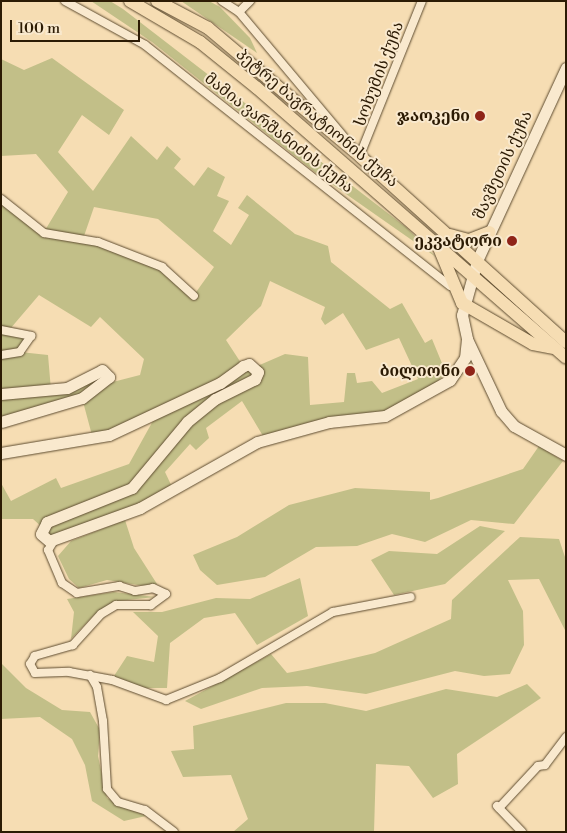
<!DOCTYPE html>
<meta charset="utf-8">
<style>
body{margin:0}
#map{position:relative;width:567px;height:833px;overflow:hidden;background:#f6ddb3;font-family:"Libre Bodoni","Noto Serif Georgian",serif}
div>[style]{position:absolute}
.green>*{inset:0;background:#c2bf88}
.roads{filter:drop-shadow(0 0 1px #5e4c30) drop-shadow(0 0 1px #5e4c30)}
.street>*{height:8px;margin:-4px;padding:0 4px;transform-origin:4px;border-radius:4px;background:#f9e9ce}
.secondary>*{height:11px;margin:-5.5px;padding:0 5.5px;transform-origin:5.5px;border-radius:5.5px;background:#f9e9ce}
.primary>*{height:12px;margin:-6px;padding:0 6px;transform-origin:6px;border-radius:6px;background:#f6ddb3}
.dots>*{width:14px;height:14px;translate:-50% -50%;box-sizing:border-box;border:2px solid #f9e9ce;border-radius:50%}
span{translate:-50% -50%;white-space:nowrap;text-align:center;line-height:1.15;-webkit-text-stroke:4px #f9e9ce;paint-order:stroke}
.street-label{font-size:16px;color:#2c1b04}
.poi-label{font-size:16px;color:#2c1b04;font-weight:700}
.right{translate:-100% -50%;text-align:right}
.frame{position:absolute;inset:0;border:2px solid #2c1b04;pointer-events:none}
.scale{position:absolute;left:10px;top:20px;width:130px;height:22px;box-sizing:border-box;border:2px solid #2c1b04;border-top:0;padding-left:6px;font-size:15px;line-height:18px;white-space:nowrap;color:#2c1b04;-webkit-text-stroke:4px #f9e9ce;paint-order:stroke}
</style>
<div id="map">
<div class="green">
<i style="clip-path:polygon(91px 1px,110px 1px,123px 9px,407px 228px,436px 257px,316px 173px,152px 42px)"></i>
<i style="clip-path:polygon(181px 1px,209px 1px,220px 7px,250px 38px,257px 53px)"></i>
<i style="clip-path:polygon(evenodd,52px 58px,124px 110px,109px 135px,82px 115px,58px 152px,93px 191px,131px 136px,157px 160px,167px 146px,181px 159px,174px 168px,194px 186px,208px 167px,225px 177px,217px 196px,229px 201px,213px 231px,231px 245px,249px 215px,238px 208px,247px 195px,295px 234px,328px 246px,331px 262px,390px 309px,402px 303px,425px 343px,432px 339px,446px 373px,428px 391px,386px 413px,307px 423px,263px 436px,242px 401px,206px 428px,209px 438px,196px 450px,190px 444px,165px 472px,173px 489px,55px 539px,33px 519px,1px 519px,1px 483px,11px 501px,56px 478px,61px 488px,129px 464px,159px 410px,93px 439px,82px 398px,1px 422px,1px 199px,44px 232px,68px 192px,36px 154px,1px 156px,1px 59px,24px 70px,52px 58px,94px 207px,158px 219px,214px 267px,194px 295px,162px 267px,83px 239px,94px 207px,52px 58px,270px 281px,325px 307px,321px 319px,325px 325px,343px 313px,366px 350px,399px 338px,418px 379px,382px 393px,372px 381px,357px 383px,355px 373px,347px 373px,344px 402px,310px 405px,308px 357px,285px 354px,255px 367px,243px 366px,226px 340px,261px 306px,270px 281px,52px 58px,39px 295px,91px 327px,100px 317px,144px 359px,140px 375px,105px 384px,97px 372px,51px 390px,48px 355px,20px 352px,31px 336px,10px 329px,39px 295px)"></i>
<i style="clip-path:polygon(539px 446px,563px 461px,514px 524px,471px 520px,425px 542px,392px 534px,357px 546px,316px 547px,265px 577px,217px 585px,200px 570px,193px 555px,237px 537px,289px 505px,355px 488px,430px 492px,430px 500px,438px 498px,523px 469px)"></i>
<i style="clip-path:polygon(125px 520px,134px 548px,157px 584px,144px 586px,107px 580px,79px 588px,69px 579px,58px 556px,71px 541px)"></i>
<i style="clip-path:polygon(480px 526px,505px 531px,445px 584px,394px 595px,371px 560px,389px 551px,437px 554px)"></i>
<i style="clip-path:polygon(520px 537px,559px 539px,566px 560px,566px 632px,539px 579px,508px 580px,523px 611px,524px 645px,510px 674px,484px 676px,455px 671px,366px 694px,307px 686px,262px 688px,201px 709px,185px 701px,271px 654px,287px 673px,308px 669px,375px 653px,451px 619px,452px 600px)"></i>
<i style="clip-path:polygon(300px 578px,308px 616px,257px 645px,235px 613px,204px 618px,170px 643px,167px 688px,144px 688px,114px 676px,127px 656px,154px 662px,158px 636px,133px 612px,162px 612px,216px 598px,250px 599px)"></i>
<i style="clip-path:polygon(114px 592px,155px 597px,118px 601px,94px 615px,71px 639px,74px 612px,67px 599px)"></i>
<i style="clip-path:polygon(1px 663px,26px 688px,62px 710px,90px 712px,100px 730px,98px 756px,107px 798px,146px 816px,124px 821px,92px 801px,85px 765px,72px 739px,40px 717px,1px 719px)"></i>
<i style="clip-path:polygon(527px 684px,541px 698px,457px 754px,458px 784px,433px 798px,409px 766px,376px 764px,374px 832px,233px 832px,248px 819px,231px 775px,183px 777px,171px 751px,194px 749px,193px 726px,286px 703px,325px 703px,366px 711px,446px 689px,497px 697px)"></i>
</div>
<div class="roads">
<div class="street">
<i style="left:65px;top:1px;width:91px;rotate:28.8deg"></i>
<i style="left:145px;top:45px;width:389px;rotate:38.3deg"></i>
<i style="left:222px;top:1px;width:20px;rotate:33deg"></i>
<i style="left:239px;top:12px;width:163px;rotate:50deg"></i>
<i style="left:239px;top:12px;width:16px;rotate:-45deg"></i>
<i style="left:360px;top:155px;width:166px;rotate:-68.1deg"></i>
<i style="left:1px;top:199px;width:55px;rotate:38.3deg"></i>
<i style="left:44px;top:233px;width:55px;rotate:9.5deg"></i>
<i style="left:98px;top:242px;width:69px;rotate:21.3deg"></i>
<i style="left:162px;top:267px;width:43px;rotate:42.2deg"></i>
<i style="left:1px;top:330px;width:31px;rotate:11deg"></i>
<i style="left:31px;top:336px;width:19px;rotate:125deg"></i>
<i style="left:20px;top:352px;width:19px;rotate:171deg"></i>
<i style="left:55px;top:539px;width:13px;rotate:122deg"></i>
<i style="left:48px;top:550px;width:36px;rotate:67deg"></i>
<i style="left:62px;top:583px;width:18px;rotate:34deg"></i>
<i style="left:77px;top:593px;width:43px;rotate:-9.5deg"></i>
<i style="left:119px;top:586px;width:17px;rotate:17deg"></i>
<i style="left:135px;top:591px;width:18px;rotate:-9deg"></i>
<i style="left:153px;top:588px;width:14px;rotate:25deg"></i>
<i style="left:166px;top:594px;width:19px;rotate:144deg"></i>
<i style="left:151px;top:605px;width:35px;rotate:180deg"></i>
<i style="left:116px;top:605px;width:17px;rotate:149deg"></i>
<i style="left:101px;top:614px;width:42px;rotate:132.1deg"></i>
<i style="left:73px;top:645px;width:40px;rotate:164deg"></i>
<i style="left:35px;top:656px;width:9px;rotate:122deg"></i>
<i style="left:30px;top:664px;width:10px;rotate:61deg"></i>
<i style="left:35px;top:673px;width:34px;rotate:-2deg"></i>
<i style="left:69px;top:672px;width:44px;rotate:10.5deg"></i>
<i style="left:112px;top:680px;width:58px;rotate:20.3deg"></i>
<i style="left:166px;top:700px;width:58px;rotate:-22.2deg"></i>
<i style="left:220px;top:678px;width:131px;rotate:-30.3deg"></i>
<i style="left:333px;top:612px;width:79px;rotate:-10.9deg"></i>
<i style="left:90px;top:675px;width:14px;rotate:60deg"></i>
<i style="left:97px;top:687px;width:35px;rotate:80deg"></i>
<i style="left:103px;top:721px;width:68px;rotate:86.6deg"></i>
<i style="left:107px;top:789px;width:17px;rotate:50deg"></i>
<i style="left:118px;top:802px;width:28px;rotate:17deg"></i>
<i style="left:145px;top:810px;width:36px;rotate:37deg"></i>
<i style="left:497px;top:806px;width:36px;rotate:46deg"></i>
<i style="left:499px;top:808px;width:57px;rotate:-47.1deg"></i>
<i style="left:538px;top:766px;width:7px;rotate:-8deg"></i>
<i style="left:545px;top:765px;width:35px;rotate:-53deg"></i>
</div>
<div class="secondary">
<i style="left:566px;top:68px;width:213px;rotate:114.8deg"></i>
<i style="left:477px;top:261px;width:56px;rotate:105.5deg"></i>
<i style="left:462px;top:315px;width:25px;rotate:78deg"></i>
<i style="left:467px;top:339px;width:80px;rotate:64.7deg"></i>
<i style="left:501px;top:411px;width:20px;rotate:49deg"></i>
<i style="left:514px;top:426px;width:60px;rotate:29.1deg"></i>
<i style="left:1px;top:394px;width:66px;rotate:-5.2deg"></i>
<i style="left:67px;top:388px;width:39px;rotate:-27deg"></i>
<i style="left:102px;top:370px;width:10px;rotate:45deg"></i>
<i style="left:109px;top:377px;width:34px;rotate:142deg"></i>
<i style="left:82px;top:398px;width:84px;rotate:163.5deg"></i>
<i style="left:1px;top:453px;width:109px;rotate:-9.5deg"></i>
<i style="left:109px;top:435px;width:123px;rotate:-25.1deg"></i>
<i style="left:220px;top:383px;width:29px;rotate:-36deg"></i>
<i style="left:243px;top:366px;width:6px;rotate:-18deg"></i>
<i style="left:249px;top:364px;width:12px;rotate:42deg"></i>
<i style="left:258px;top:372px;width:8px;rotate:113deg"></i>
<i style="left:255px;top:379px;width:45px;rotate:153.4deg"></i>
<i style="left:215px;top:399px;width:36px;rotate:141deg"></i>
<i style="left:187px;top:422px;width:86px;rotate:129.8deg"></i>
<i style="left:132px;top:488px;width:92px;rotate:158.2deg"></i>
<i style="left:47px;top:522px;width:13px;rotate:117deg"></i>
<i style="left:41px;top:534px;width:11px;rotate:41deg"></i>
<i style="left:49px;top:541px;width:97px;rotate:-19.9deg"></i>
<i style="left:140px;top:508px;width:134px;rotate:-29.4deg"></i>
<i style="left:257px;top:442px;width:75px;rotate:-15.5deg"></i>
<i style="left:329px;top:422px;width:56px;rotate:-6.1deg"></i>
<i style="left:385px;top:416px;width:74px;rotate:-29deg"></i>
<i style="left:450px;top:380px;width:27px;rotate:-56deg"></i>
<i style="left:465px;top:358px;width:19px;rotate:-84deg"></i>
</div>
<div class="primary">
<i style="left:130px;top:1px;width:81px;rotate:30.4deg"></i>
<i style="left:200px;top:42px;width:73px;rotate:38.9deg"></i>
<i style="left:257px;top:88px;width:410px;rotate:41.1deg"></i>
<i style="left:157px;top:1px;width:58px;rotate:27.9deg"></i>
<i style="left:208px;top:28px;width:200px;rotate:40.1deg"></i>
<i style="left:361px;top:157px;width:276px;rotate:42.1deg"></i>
<i style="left:450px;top:235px;width:20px;rotate:15deg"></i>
<i style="left:469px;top:240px;width:22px;rotate:-21deg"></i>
<i style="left:439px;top:248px;width:60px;rotate:67.3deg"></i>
<i style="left:462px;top:303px;width:82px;rotate:30deg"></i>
<i style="left:533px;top:344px;width:20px;rotate:11deg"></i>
</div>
</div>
<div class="dots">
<i style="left:480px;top:116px;background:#8f2418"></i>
<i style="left:512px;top:241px;background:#8f2418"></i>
<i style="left:470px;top:371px;background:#8f2418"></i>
</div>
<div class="street-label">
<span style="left:379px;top:74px;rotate:-69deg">სოხუმის ქუჩა</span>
<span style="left:317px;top:118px;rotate:40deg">პეტრე ბაგრატიონის ქუჩა</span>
<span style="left:279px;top:133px;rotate:38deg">მამია ვარშანიძის ქუჩა</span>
<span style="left:503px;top:165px;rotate:-65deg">შავშეთის ქუჩა</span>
</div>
<div class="poi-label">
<span class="right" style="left:470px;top:116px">ჯაოკენი</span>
<span class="right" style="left:502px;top:241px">ეკვატორი</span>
<span class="right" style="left:460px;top:371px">ბილიონი</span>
</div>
<div class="frame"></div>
<div class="scale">100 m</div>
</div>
